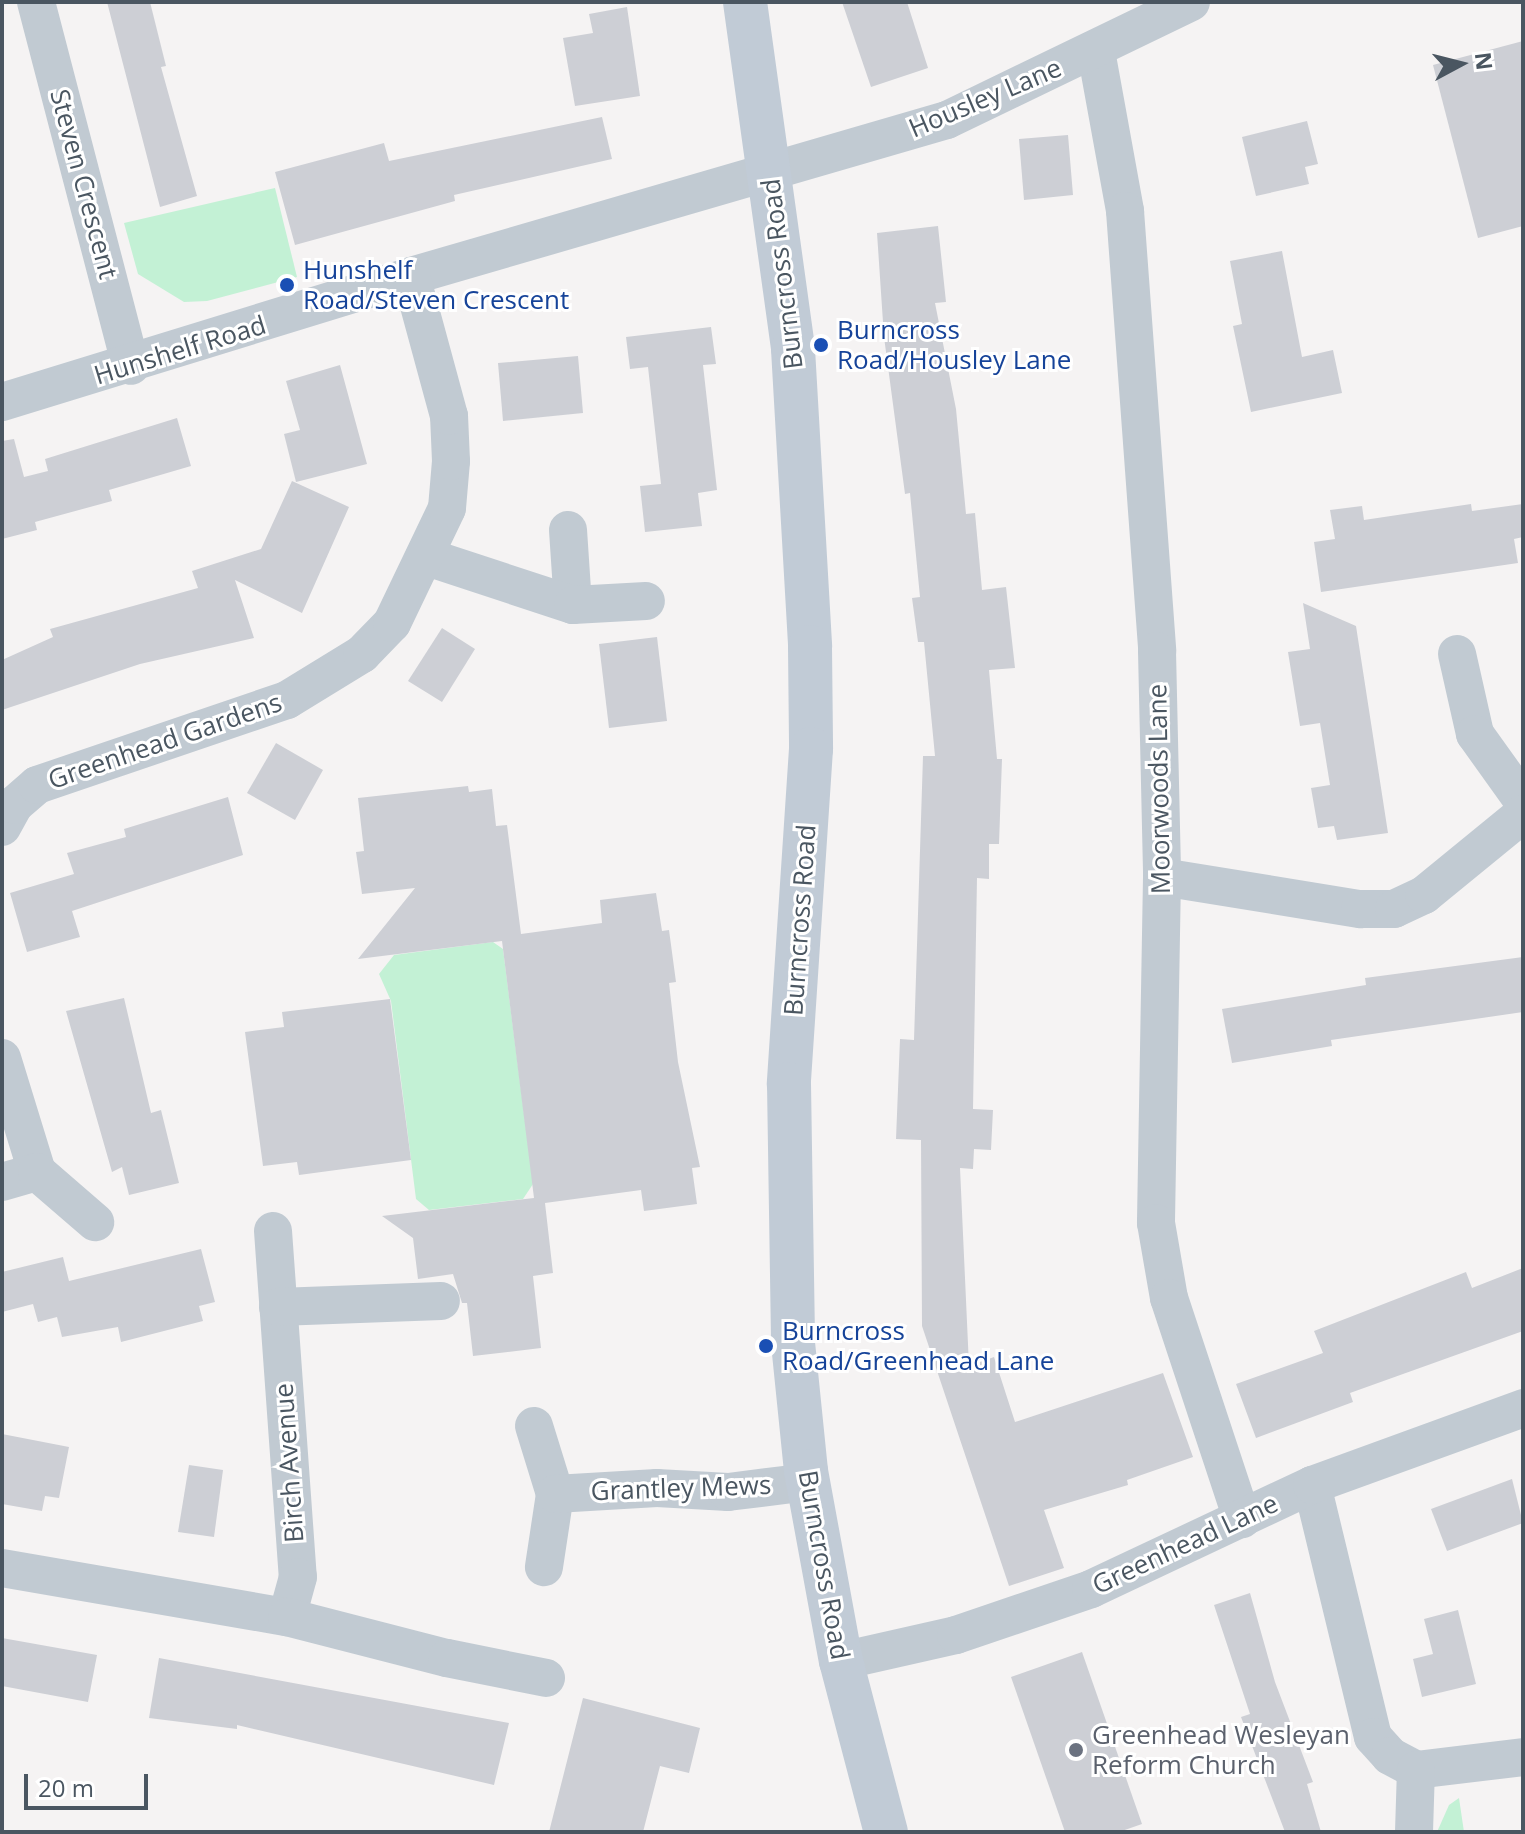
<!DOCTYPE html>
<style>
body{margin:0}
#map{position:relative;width:1525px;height:1834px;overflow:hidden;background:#f5f3f3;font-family:"Open Sans",sans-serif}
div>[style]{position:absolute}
.green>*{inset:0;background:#c3f1d5}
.building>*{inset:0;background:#cdcfd5}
.street>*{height:38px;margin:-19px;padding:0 19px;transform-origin:19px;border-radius:19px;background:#c1cad2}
.secondary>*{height:44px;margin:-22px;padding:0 22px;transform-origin:22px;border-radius:22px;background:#c1cbd6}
.dots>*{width:22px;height:22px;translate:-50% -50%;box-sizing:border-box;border:4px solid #fff;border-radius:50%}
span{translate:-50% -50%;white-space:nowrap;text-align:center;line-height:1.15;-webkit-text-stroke:6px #fff;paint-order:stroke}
.street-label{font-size:26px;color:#4a5661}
.transit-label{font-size:26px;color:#164399}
.left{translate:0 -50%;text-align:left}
.worship-label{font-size:26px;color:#5b616d}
.frame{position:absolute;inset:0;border:4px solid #4a5661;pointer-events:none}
.north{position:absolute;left:1421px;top:24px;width:80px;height:80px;-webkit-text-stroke:6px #fff;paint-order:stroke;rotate:83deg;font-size:22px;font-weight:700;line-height:32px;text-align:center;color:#4a5661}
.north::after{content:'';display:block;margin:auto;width:28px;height:36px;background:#4a5661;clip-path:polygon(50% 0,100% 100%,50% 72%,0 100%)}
.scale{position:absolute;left:24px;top:1774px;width:124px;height:36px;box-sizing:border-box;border:4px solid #4a5661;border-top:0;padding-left:10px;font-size:24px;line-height:28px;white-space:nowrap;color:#4a5661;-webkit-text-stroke:6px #fff;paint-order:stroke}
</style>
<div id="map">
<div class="green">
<i style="clip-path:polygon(275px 188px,297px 277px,207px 301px,184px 302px,138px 274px,124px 223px)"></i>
<i style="clip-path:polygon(493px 942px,503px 949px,533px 1184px,523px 1199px,429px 1210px,416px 1199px,391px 1001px,379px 974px,394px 955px)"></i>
<i style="clip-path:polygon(1459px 1798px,1464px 1832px,1437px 1832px,1449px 1805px)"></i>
</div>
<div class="building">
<i style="clip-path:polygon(107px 2px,150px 2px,166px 66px,161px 67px,197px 196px,160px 207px)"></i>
<i style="clip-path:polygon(842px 2px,907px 2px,928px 68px,871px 87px)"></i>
<i style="clip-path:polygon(627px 7px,640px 96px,575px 106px,563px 38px,593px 33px,589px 14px)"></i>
<i style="clip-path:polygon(1523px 41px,1523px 226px,1478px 238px,1433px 65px)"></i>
<i style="clip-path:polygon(602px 117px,612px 159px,454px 195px,455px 201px,295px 245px,275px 172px,384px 143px,389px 161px)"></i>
<i style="clip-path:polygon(1307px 121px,1318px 164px,1305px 167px,1309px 184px,1256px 196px,1242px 137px)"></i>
<i style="clip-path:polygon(1068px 135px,1073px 195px,1024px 200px,1019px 139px)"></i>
<i style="clip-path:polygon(938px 226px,946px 302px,935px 303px,956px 409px,966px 514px,975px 513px,982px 590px,1006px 587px,1015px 668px,989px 670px,997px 759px,1002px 759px,999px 844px,989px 844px,989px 879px,977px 878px,973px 1109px,993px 1110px,991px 1150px,974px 1149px,973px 1169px,960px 1168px,969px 1366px,994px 1357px,1015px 1422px,1163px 1373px,1193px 1457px,1127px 1480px,1128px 1485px,1044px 1510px,1064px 1568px,1009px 1586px,922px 1326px,921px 1140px,896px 1139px,900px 1039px,914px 1040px,923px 756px,935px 756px,924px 642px,918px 642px,912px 598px,920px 597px,910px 493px,905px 494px,884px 337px,877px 233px)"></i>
<i style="clip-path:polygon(1282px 251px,1302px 357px,1333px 350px,1342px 393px,1251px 412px,1233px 326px,1242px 324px,1230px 261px)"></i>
<i style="clip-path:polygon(711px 327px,716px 364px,703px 365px,717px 490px,698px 493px,702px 526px,645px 532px,640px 486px,661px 484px,648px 367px,630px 369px,626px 337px)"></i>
<i style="clip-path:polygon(578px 356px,583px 413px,503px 421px,498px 363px)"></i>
<i style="clip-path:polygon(340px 365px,367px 464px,296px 482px,284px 434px,300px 430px,286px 381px)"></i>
<i style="clip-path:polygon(177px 418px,191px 466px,109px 490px,112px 501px,35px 522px,37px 530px,2px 539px,2px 441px,14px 439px,24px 477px,48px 471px,45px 459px)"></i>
<i style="clip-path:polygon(292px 481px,349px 507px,302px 613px,235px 580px,254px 638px,140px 664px,2px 710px,2px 660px,53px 637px,50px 629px,198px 588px,192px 571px,261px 549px)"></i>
<i style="clip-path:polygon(1471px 504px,1472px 511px,1523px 504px,1523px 537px,1514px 539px,1518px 563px,1321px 592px,1314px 542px,1335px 539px,1330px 510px,1362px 506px,1364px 520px)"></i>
<i style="clip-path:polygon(1303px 603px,1356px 626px,1388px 833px,1337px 840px,1334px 826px,1318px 828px,1311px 788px,1330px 785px,1320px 723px,1300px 726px,1288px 652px,1310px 649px)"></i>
<i style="clip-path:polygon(442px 628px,475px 649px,442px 702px,408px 681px)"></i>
<i style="clip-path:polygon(657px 637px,667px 721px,609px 728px,599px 644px)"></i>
<i style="clip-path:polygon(276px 743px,323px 770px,295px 820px,247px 793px)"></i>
<i style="clip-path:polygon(468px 786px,469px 792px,492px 789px,496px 826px,507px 825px,521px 934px,602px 923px,600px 900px,656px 893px,662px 931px,669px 930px,676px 982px,669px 983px,678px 1062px,700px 1167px,692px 1168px,697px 1204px,644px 1211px,641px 1190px,545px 1203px,553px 1273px,533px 1276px,541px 1348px,473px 1356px,467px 1303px,462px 1303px,453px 1274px,418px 1279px,413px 1238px,382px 1216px,534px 1198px,502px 941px,358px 959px,415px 888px,362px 894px,356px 852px,364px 851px,358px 798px)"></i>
<i style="clip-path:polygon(228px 797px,243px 855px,72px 911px,80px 937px,27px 952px,10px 893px,74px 874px,67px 853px,126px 837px,124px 829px)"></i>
<i style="clip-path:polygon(1523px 957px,1523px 1012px,1331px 1040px,1332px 1046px,1232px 1063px,1222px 1009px,1366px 985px,1365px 978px)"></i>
<i style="clip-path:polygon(124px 998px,151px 1113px,161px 1110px,179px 1183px,129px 1195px,122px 1167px,112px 1172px,66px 1011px)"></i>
<i style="clip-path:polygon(390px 999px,411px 1160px,299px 1175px,297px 1162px,263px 1166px,245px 1032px,284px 1027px,282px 1012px)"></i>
<i style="clip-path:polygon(201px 1249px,215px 1302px,199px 1306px,203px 1321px,121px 1342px,118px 1327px,62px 1337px,57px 1317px,38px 1322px,33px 1304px,2px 1312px,2px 1272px,63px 1257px,69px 1281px)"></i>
<i style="clip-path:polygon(1523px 1268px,1523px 1331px,1350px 1393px,1353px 1402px,1256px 1438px,1236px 1384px,1323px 1353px,1314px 1331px,1466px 1272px,1472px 1288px)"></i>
<i style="clip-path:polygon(2px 1434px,69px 1447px,59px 1498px,45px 1496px,42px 1511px,2px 1504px)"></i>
<i style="clip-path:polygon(189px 1465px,223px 1470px,214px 1537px,178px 1532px)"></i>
<i style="clip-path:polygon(1512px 1479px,1523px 1523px,1447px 1551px,1431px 1509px)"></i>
<i style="clip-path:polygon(1250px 1593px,1275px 1682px,1313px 1782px,1307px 1784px,1321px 1832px,1285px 1832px,1241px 1717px,1250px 1714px,1214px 1605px)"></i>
<i style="clip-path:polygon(1458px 1610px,1476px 1684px,1422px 1697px,1413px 1659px,1433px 1654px,1424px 1619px)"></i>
<i style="clip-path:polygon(2px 1638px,97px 1655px,88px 1702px,2px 1686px)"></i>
<i style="clip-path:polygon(1082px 1652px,1142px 1824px,1119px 1832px,1065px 1832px,1011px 1677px)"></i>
<i style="clip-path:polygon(159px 1658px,509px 1723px,494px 1785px,237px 1725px,237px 1729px,149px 1718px)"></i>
<i style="clip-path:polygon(583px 1698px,700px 1728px,689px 1773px,660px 1766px,643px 1832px,549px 1832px)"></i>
</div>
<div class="street">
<i style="left:36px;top:2px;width:376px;rotate:75.4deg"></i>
<i style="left:1096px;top:51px;width:163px;rotate:79.7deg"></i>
<i style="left:1125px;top:211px;width:441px;rotate:85.8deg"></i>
<i style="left:1157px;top:651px;width:226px;rotate:88.7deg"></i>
<i style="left:1162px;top:877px;width:346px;rotate:91deg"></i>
<i style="left:1156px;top:1223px;width:76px;rotate:80.2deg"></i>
<i style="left:1169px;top:1298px;width:233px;rotate:71.7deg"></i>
<i style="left:2px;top:402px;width:428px;rotate:-17.1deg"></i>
<i style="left:411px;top:276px;width:558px;rotate:-16.23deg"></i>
<i style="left:947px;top:120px;width:271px;rotate:-25.8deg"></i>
<i style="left:568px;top:530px;width:75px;rotate:86.2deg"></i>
<i style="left:427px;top:557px;width:154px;rotate:18.2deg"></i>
<i style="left:573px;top:605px;width:73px;rotate:-3.1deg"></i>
<i style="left:1457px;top:654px;width:82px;rotate:77.3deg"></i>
<i style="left:1475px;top:734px;width:82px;rotate:54.4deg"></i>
<i style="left:2px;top:827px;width:25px;rotate:-61deg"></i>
<i style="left:14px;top:805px;width:30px;rotate:-41deg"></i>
<i style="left:37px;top:785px;width:264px;rotate:-18.8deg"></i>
<i style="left:287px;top:700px;width:88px;rotate:-31.5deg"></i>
<i style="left:362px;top:654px;width:43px;rotate:-45.9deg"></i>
<i style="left:392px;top:623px;width:127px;rotate:-64.4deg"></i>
<i style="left:447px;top:508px;width:47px;rotate:-85.1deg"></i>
<i style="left:451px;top:461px;width:45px;rotate:-92.5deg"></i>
<i style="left:449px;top:416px;width:145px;rotate:-105.2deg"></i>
<i style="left:1162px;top:877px;width:201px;rotate:9.2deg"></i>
<i style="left:1360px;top:909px;width:34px"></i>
<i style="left:1394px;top:909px;width:33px;rotate:-25deg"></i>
<i style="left:1424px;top:895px;width:128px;rotate:-39.3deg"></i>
<i style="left:2px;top:1058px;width:119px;rotate:72.9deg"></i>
<i style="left:2px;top:1182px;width:36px;rotate:-16deg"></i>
<i style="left:37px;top:1172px;width:77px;rotate:40.8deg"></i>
<i style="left:273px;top:1231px;width:347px;rotate:85.9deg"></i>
<i style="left:298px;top:1577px;width:41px;rotate:105.4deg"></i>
<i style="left:278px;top:1307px;width:163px;rotate:-2.1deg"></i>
<i style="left:534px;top:1426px;width:71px;rotate:72.8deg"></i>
<i style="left:555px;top:1494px;width:74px;rotate:98.6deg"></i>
<i style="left:1312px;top:1485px;width:259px;rotate:76.4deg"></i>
<i style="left:1373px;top:1737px;width:25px;rotate:48deg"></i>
<i style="left:1390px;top:1756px;width:30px;rotate:28deg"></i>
<i style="left:1416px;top:1770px;width:108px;rotate:-6.9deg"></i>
<i style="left:555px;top:1494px;width:102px;rotate:-3.4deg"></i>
<i style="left:657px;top:1488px;width:71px;rotate:3.2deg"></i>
<i style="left:728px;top:1492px;width:81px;rotate:-7.1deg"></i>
<i style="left:2px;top:1568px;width:289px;rotate:9.8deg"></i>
<i style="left:287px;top:1617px;width:165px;rotate:14.4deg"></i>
<i style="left:447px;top:1658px;width:101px;rotate:11.4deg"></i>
<i style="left:841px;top:1661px;width:118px;rotate:-12.7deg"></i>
<i style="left:956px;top:1635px;width:143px;rotate:-18.8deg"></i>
<i style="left:1091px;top:1589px;width:244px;rotate:-25.2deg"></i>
<i style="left:1312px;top:1485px;width:225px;rotate:-20deg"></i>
<i style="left:1414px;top:1832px;width:62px;rotate:-88.2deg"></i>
</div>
<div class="secondary">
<i style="left:745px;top:2px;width:350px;rotate:82.1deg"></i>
<i style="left:793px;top:349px;width:298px;rotate:86.7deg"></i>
<i style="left:810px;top:647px;width:102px;rotate:89.4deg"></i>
<i style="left:811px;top:749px;width:336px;rotate:93.8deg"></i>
<i style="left:789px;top:1084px;width:259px;rotate:89.1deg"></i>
<i style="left:793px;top:1343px;width:129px;rotate:84.2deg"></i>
<i style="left:806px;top:1471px;width:193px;rotate:79.6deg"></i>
<i style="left:841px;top:1661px;width:177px;rotate:75.3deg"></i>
</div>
<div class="dots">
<i style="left:287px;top:285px;background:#1a4fb4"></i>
<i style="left:821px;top:345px;background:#1a4fb4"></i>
<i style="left:766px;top:1346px;background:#1a4fb4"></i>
<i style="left:1076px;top:1750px;background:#6b7280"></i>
</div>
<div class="street-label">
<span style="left:985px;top:98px;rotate:-23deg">Housley Lane</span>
<span style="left:84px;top:184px;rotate:75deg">Steven Crescent</span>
<span style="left:782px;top:274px;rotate:-97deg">Burncross Road</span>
<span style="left:180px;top:350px;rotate:-17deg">Hunshelf Road</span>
<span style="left:165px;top:741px;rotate:-19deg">Greenhead Gardens</span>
<span style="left:1159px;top:789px;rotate:-91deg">Moorwoods Lane</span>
<span style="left:800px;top:920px;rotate:-86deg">Burncross Road</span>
<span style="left:289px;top:1463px;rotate:-94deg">Birch Avenue</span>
<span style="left:681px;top:1488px;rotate:-2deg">Grantley Mews</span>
<span style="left:1185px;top:1544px;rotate:-25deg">Greenhead Lane</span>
<span style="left:824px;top:1565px;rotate:80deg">Burncross Road</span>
</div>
<div class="transit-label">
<span class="left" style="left:303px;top:285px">Hunshelf<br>Road/Steven Crescent</span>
<span class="left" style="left:837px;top:345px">Burncross<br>Road/Housley Lane</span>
<span class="left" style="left:782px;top:1346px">Burncross<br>Road/Greenhead Lane</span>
</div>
<div class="worship-label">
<span class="left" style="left:1092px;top:1750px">Greenhead Wesleyan<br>Reform Church</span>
</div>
<div class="frame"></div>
<div class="north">N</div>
<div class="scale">20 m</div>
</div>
